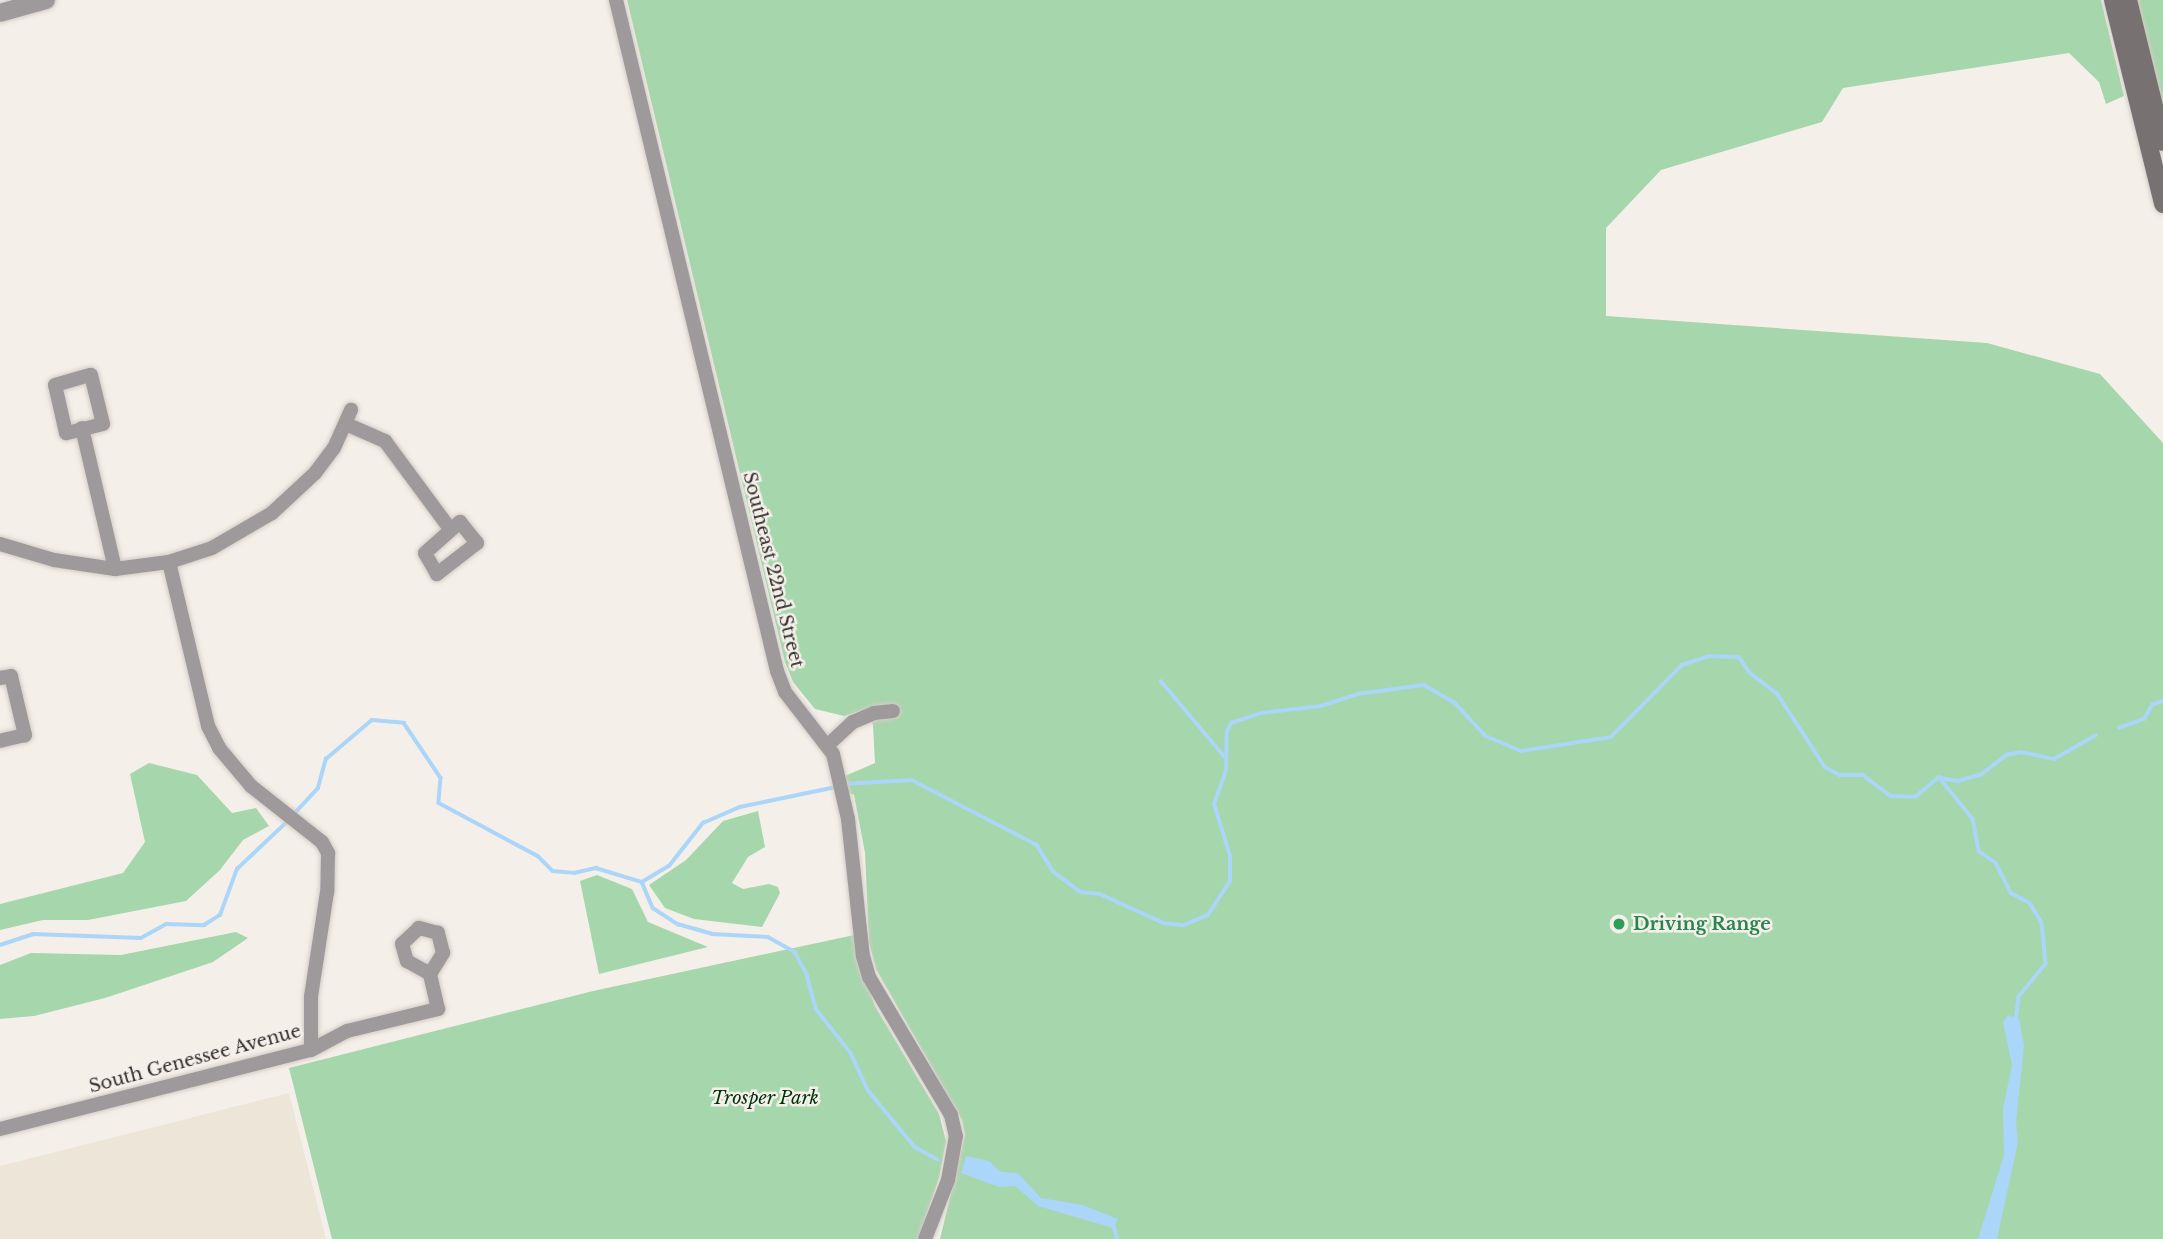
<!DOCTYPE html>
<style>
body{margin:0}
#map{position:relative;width:2163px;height:1239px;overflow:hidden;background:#f4f0e9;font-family:"Libre Baskerville",serif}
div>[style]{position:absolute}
.built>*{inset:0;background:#ede5d8}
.green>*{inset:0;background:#a6d6ab}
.water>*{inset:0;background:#abd5f9}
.stream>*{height:3.5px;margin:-1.75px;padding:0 1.75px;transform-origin:1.75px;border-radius:1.75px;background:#abd5f9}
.roads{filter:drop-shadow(0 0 2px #d1cdc7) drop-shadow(0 0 2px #d1cdc7)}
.minor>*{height:14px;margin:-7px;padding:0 7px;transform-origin:7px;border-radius:7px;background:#9e9a9b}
.tertiary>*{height:18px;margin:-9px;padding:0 9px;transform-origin:9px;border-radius:9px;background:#9e9a9b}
.secondary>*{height:18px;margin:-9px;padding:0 9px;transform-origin:9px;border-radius:9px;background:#777172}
.dots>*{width:19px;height:19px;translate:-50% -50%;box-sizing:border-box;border:4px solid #f4f0e9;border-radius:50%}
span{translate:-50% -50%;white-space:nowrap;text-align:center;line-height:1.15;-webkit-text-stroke:5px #f4f0e9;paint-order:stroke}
.street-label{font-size:18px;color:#312f2d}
.leisure-label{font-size:18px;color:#27864d;font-weight:700}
.left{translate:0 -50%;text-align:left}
.park-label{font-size:18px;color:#00330c;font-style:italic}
</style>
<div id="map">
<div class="built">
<i style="clip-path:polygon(289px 1093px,326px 1239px,0 1239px,0 1166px)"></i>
</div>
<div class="green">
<i style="clip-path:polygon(627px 0,2101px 0,2124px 96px,2106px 104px,2099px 82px,2069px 53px,1843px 88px,1822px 122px,1661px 170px,1606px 228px,1606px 316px,1987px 343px,2100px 374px,2163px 443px,2163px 1239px,940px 1239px,965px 1135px,962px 1120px,876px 969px,869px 942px,865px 853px,854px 795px,849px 793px,845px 776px,875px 763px,873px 725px,866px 709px,844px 716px,815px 709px,793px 682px,785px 662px)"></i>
<i style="clip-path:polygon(2137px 0,2163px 0,2163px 105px)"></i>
<i style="clip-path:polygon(149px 763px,197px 775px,232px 813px,256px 808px,269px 826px,243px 840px,220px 870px,186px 901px,88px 920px,43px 920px,0 930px,0 904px,123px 873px,145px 842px,130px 774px)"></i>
<i style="clip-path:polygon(758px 811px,765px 847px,748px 857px,732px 883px,743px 889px,769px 884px,778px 887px,780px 893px,762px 927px,694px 919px,665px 908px,649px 885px,686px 860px,723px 821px)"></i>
<i style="clip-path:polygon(597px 875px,632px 889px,648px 922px,708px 947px,599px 974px,580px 881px)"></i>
<i style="clip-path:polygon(236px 932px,248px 938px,213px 962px,105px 998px,34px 1016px,0 1019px,0 965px,31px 953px,121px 955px)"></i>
<i style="clip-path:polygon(859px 934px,861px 967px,875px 1006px,939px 1114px,946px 1141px,939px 1178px,918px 1239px,332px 1239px,289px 1068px,593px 991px)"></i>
</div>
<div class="water">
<i style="clip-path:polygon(2008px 1015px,2019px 1019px,2024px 1045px,2016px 1123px,2018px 1142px,1997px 1239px,1978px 1239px,2004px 1155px,2003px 1108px,2012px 1065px,2003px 1022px)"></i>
<i style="clip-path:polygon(966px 1156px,989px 1161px,1001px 1172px,1018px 1173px,1041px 1198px,1083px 1205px,1118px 1219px,1113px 1228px,1038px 1206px,1015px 1186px,999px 1187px,961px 1173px)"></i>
</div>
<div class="stream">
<i style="left:1161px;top:681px;width:99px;rotate:49.9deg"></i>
<i style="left:2119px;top:728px;width:27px;rotate:-20deg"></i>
<i style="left:2144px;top:719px;width:16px;rotate:-60deg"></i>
<i style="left:2152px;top:705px;width:12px;rotate:-20deg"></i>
<i style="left:1939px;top:777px;width:54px;rotate:51deg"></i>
<i style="left:1973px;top:819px;width:33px;rotate:79deg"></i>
<i style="left:1979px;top:851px;width:21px;rotate:35deg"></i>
<i style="left:1996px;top:863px;width:34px;rotate:63deg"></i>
<i style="left:2011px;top:893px;width:21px;rotate:28deg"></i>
<i style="left:2030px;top:903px;width:23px;rotate:59deg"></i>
<i style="left:2042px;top:923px;width:41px;rotate:84.4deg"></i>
<i style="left:2046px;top:964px;width:43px;rotate:129.3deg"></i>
<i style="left:2019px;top:997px;width:25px;rotate:97deg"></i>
<i style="left:1941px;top:778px;width:17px;rotate:10deg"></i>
<i style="left:1958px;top:781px;width:25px;rotate:-16deg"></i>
<i style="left:1982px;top:774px;width:31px;rotate:-38deg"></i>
<i style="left:2006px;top:755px;width:15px;rotate:-11deg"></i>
<i style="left:2021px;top:752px;width:34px;rotate:12deg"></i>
<i style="left:2054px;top:759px;width:48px;rotate:-29.7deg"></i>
<i style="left:844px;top:784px;width:68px;rotate:-3.4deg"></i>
<i style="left:912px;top:780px;width:141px;rotate:27.5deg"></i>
<i style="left:1037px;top:845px;width:32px;rotate:58deg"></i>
<i style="left:1054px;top:872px;width:34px;rotate:37deg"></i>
<i style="left:1081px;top:892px;width:19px;rotate:6deg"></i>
<i style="left:1100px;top:894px;width:70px;rotate:24.4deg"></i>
<i style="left:1164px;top:923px;width:20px;rotate:6deg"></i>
<i style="left:1184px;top:925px;width:26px;rotate:-23deg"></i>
<i style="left:1208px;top:915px;width:40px;rotate:-57.1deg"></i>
<i style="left:1230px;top:881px;width:25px;rotate:-90deg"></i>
<i style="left:1230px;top:856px;width:54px;rotate:-107.1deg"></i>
<i style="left:1214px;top:804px;width:35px;rotate:-70deg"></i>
<i style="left:1226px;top:771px;width:39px;rotate:-89deg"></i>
<i style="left:1227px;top:732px;width:10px;rotate:-66deg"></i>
<i style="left:1231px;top:723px;width:33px;rotate:-18deg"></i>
<i style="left:1262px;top:713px;width:59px;rotate:-6.8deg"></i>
<i style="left:1321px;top:706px;width:39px;rotate:-18deg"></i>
<i style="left:1358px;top:694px;width:67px;rotate:-7.8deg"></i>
<i style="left:1424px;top:685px;width:36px;rotate:30deg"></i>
<i style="left:1455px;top:703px;width:45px;rotate:46.8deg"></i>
<i style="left:1486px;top:736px;width:38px;rotate:23deg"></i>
<i style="left:1521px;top:751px;width:91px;rotate:-8.8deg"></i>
<i style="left:1611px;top:737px;width:101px;rotate:-45.4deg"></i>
<i style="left:1682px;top:665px;width:28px;rotate:-18deg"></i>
<i style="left:1709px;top:656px;width:30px;rotate:2deg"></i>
<i style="left:1739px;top:657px;width:19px;rotate:55deg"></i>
<i style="left:1750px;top:673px;width:34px;rotate:37deg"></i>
<i style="left:1777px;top:693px;width:88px;rotate:57deg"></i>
<i style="left:1825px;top:767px;width:17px;rotate:28deg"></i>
<i style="left:1840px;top:775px;width:23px"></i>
<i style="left:1863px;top:775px;width:35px;rotate:37deg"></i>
<i style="left:1891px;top:796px;width:24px;rotate:2deg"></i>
<i style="left:1915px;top:797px;width:31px;rotate:-40deg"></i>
<i style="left:294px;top:814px;width:35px;rotate:-47deg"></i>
<i style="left:318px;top:788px;width:30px;rotate:-75deg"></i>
<i style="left:326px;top:759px;width:60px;rotate:-40.3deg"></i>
<i style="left:372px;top:720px;width:32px;rotate:5deg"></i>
<i style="left:404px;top:723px;width:66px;rotate:56.1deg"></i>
<i style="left:441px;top:778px;width:25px;rotate:95deg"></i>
<i style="left:439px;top:803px;width:112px;rotate:28.2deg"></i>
<i style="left:538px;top:856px;width:21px;rotate:45deg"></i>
<i style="left:553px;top:871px;width:21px;rotate:5deg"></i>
<i style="left:574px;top:873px;width:23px;rotate:-13deg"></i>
<i style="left:596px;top:868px;width:48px;rotate:16.9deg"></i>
<i style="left:642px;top:882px;width:31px;rotate:-31deg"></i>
<i style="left:669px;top:866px;width:55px;rotate:-51.7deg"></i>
<i style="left:703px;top:823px;width:40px;rotate:-23.4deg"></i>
<i style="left:740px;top:807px;width:99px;rotate:-11.7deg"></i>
<i style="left:642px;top:882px;width:28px;rotate:67deg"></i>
<i style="left:653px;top:908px;width:30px;rotate:33deg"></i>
<i style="left:678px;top:924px;width:35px;rotate:16deg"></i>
<i style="left:712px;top:934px;width:56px;rotate:3.1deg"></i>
<i style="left:768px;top:937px;width:31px;rotate:29deg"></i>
<i style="left:795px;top:952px;width:26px;rotate:62deg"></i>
<i style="left:807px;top:975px;width:35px;rotate:75deg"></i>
<i style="left:816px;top:1009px;width:56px;rotate:51.5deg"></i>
<i style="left:851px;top:1053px;width:41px;rotate:65.3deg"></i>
<i style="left:868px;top:1090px;width:74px;rotate:50.5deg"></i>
<i style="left:915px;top:1147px;width:26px;rotate:29deg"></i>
<i style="left:0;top:945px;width:35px;rotate:-18deg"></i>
<i style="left:33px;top:934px;width:108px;rotate:2.1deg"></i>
<i style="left:141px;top:938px;width:29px;rotate:-29deg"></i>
<i style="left:166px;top:924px;width:38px;rotate:2deg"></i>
<i style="left:204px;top:925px;width:19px;rotate:-32deg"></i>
<i style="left:220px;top:915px;width:49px;rotate:-69.7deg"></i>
<i style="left:237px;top:869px;width:71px;rotate:-43.3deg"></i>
<i style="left:1113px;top:1223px;width:17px;rotate:73deg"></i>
</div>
<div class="roads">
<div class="minor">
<i style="left:616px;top:0;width:690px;rotate:76.51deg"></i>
<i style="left:777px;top:671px;width:22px;rotate:69deg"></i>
<i style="left:785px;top:692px;width:78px;rotate:52.3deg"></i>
<i style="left:833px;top:754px;width:67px;rotate:77deg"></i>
<i style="left:848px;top:819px;width:138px;rotate:83.8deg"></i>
<i style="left:863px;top:956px;width:22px;rotate:74deg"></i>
<i style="left:869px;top:977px;width:161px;rotate:59.3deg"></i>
<i style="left:951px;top:1115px;width:22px;rotate:77deg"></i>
<i style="left:956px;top:1136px;width:45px;rotate:100.3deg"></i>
<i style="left:948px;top:1180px;width:63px;rotate:111.3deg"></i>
<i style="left:91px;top:375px;width:50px;rotate:76.2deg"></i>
<i style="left:103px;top:424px;width:38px;rotate:166deg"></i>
<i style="left:66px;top:433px;width:49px;rotate:-102.9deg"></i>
<i style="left:55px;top:385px;width:37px;rotate:-16deg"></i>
<i style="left:346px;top:424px;width:43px;rotate:23.6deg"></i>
<i style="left:385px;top:441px;width:109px;rotate:53.5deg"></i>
<i style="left:82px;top:428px;width:145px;rotate:76.8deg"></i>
<i style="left:460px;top:522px;width:27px;rotate:51deg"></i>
<i style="left:477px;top:543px;width:51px;rotate:142.2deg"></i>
<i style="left:437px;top:574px;width:24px;rotate:-120deg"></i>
<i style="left:425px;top:553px;width:47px;rotate:-41.5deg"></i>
<i style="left:0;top:544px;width:56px;rotate:16.5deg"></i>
<i style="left:54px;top:560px;width:62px;rotate:8.4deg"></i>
<i style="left:115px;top:569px;width:54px;rotate:-7.4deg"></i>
<i style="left:169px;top:562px;width:45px;rotate:-18deg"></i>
<i style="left:212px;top:548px;width:69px;rotate:-30.3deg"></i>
<i style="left:272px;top:513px;width:59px;rotate:-42.9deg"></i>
<i style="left:315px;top:473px;width:31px;rotate:-53deg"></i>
<i style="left:334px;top:448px;width:42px;rotate:-65.9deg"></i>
<i style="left:169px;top:562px;width:169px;rotate:76.6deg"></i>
<i style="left:208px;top:726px;width:25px;rotate:63deg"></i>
<i style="left:219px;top:748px;width:50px;rotate:49.9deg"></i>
<i style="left:251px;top:786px;width:90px;rotate:38.3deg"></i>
<i style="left:322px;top:842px;width:13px;rotate:61deg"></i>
<i style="left:328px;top:853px;width:39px;rotate:91deg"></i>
<i style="left:327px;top:892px;width:105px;rotate:98.7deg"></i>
<i style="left:311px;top:996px;width:54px;rotate:90deg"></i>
<i style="left:0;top:678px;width:11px;rotate:-10deg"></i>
<i style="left:11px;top:676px;width:61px;rotate:76.7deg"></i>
<i style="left:25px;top:735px;width:26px;rotate:167deg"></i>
<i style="left:828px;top:745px;width:34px;rotate:-43deg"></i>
<i style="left:853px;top:722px;width:23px;rotate:-23deg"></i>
<i style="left:874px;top:713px;width:19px;rotate:-6deg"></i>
<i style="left:0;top:1129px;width:321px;rotate:-14.3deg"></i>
<i style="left:311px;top:1050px;width:41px;rotate:-27.8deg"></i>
<i style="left:347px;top:1031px;width:94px;rotate:-13.6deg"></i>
<i style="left:438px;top:1009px;width:36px;rotate:-103deg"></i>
<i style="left:430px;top:974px;width:25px;rotate:-58deg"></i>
<i style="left:443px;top:953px;width:21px;rotate:-104deg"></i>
<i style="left:438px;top:933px;width:20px;rotate:-165deg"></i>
<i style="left:419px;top:928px;width:23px;rotate:137deg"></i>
<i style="left:402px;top:944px;width:18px;rotate:74deg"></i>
<i style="left:407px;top:961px;width:26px;rotate:29deg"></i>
</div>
<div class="tertiary">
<i style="left:0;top:13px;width:48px;rotate:-15.8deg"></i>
</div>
<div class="secondary">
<i style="left:2113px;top:0;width:210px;rotate:76.2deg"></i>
<i style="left:2128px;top:0;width:146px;rotate:76.2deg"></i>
</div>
</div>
<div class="dots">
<i style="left:1619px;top:924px;background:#2e9e5b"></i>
</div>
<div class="street-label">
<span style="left:773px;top:570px;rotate:76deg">Southeast 22nd Street</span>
<span style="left:195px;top:1059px;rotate:-15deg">South Genessee Avenue</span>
</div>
<div class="leisure-label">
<span class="left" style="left:1633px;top:924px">Driving Range</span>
</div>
<div class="park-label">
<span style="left:765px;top:1098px">Trosper Park</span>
</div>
</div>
